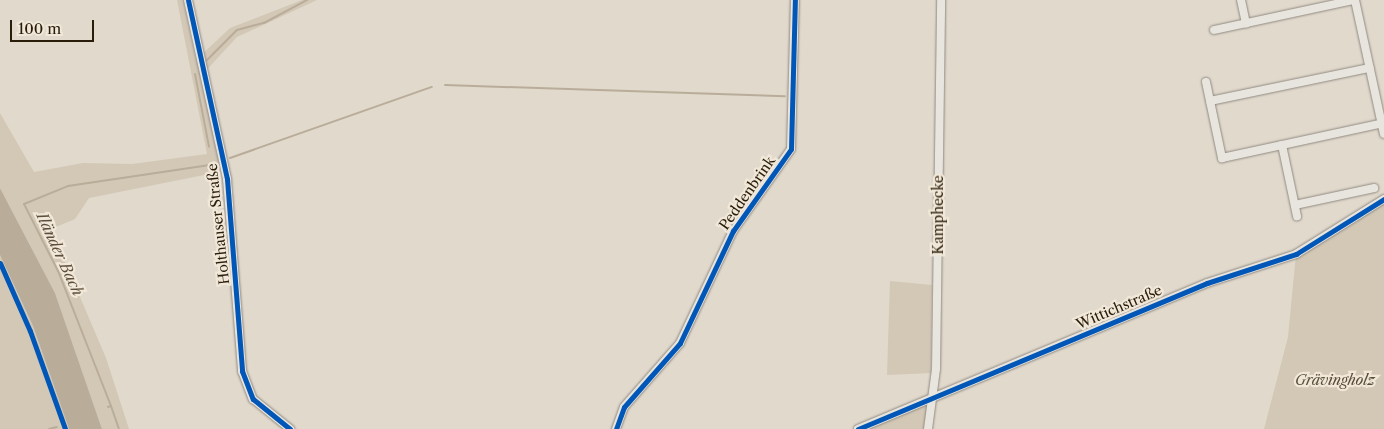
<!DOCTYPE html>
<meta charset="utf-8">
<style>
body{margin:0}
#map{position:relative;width:1384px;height:429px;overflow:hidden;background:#e1d9cc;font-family:"Libre Caslon Text",serif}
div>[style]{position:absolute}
.green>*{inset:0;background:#d3c8b6}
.water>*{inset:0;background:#b9ad9a}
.stream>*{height:2px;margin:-1px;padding:0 1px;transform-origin:1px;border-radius:1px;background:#b9ad9a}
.roads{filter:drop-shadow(0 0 1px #908a81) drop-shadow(0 0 1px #908a81)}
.minor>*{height:8px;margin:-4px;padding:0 4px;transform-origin:4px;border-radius:4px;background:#e8e4de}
.cycleway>*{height:5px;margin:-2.5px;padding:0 2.5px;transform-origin:2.5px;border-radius:2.5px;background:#0057b8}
span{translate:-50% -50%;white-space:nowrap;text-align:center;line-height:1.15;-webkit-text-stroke:4.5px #f1e8d9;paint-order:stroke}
.street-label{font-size:14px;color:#291c09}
.park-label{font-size:14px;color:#594c38;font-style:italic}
.water-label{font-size:15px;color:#5c4e3a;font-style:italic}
.scale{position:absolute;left:10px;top:20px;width:84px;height:22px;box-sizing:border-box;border:2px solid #291c09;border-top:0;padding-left:6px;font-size:15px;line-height:18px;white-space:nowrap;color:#291c09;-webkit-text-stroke:4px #f1e8d9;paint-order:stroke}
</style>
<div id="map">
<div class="green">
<i style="clip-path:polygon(177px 0,183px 0,196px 60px,230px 28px,302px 0,317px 0,237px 37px,200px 77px,224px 164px,214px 173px,89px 198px,75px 219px,51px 229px,106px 358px,129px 429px,102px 429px,55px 293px,0 188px,0 113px,34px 172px,83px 163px,132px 164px,207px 154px)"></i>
<i style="clip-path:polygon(1384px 201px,1384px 429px,1264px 429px,1288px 337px,1296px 254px)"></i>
<i style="clip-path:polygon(0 255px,33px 326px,69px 429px,0 429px)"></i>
<i style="clip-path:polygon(890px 281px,932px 285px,931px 373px,887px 375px)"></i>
<i style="clip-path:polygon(935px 399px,928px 429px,858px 429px)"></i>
</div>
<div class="water">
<i style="clip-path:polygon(0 188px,55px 293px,102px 429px,69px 429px,33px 326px,0 255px)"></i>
</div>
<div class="stream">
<i style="left:207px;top:60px;width:42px;rotate:-45deg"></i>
<i style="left:237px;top:30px;width:28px;rotate:-15deg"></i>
<i style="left:264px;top:23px;width:49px;rotate:-28.1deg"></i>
<i style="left:195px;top:74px;width:74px;rotate:79.1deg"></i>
<i style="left:445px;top:85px;width:340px;rotate:1.9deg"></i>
<i style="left:230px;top:158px;width:214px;rotate:-19.4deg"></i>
<i style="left:111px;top:406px;width:24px;rotate:71deg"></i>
<i style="left:108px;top:407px;width:3px;rotate:-18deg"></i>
<i style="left:111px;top:406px;width:145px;rotate:-111.4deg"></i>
<i style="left:58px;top:271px;width:75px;rotate:-116.9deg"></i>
<i style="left:24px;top:204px;width:48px;rotate:-22.2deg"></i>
<i style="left:68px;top:186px;width:145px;rotate:-8.4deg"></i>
<i style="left:49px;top:429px;width:8px;rotate:-14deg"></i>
</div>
<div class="roads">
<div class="minor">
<i style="left:188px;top:0;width:183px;rotate:77.7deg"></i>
<i style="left:227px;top:179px;width:193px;rotate:85.5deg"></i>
<i style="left:242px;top:371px;width:30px;rotate:69deg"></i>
<i style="left:253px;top:399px;width:48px;rotate:39deg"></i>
<i style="left:1241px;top:0;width:24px;rotate:78deg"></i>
<i style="left:1355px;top:0;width:137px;rotate:77.8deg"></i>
<i style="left:1214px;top:30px;width:143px;rotate:-12.1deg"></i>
<i style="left:1206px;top:82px;width:78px;rotate:78.1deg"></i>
<i style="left:1222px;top:158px;width:166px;rotate:-12.2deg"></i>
<i style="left:1210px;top:101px;width:163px;rotate:-11.7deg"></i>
<i style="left:1282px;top:145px;width:73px;rotate:78.1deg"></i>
<i style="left:1295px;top:205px;width:81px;rotate:-12.1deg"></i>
<i style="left:616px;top:429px;width:23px;rotate:-70deg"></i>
<i style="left:624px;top:407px;width:85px;rotate:-48.8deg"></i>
<i style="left:680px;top:343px;width:124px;rotate:-64.7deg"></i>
<i style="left:733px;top:231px;width:100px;rotate:-54.7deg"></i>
<i style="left:791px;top:149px;width:149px;rotate:-88.5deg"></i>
<i style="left:858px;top:429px;width:378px;rotate:-22.7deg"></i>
<i style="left:1207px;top:283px;width:94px;rotate:-18deg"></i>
<i style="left:1296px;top:254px;width:104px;rotate:-32deg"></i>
<i style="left:928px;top:429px;width:61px;rotate:-82.4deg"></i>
<i style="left:936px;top:369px;width:369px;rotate:-89.2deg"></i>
</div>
</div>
<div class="cycleway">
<i style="left:188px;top:0;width:183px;rotate:77.7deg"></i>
<i style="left:227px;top:179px;width:193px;rotate:85.5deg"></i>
<i style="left:242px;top:371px;width:30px;rotate:69deg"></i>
<i style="left:253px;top:399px;width:48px;rotate:39deg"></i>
<i style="left:0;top:263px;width:74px;rotate:66.2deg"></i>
<i style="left:30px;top:331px;width:104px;rotate:70.3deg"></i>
<i style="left:616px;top:429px;width:23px;rotate:-70deg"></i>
<i style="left:624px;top:407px;width:85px;rotate:-48.8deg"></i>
<i style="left:680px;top:343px;width:124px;rotate:-64.7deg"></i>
<i style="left:733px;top:231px;width:100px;rotate:-54.7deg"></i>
<i style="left:791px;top:149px;width:149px;rotate:-88.5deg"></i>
<i style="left:858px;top:429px;width:378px;rotate:-22.7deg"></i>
<i style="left:1207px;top:283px;width:94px;rotate:-18deg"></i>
<i style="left:1296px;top:254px;width:104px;rotate:-32deg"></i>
</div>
<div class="street-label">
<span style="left:747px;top:193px;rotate:-55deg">Peddenbrink</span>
<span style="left:938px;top:215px;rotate:-90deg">Kamphecke</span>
<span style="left:218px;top:224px;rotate:-96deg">Holthauser Straße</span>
<span style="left:1119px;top:307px;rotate:-23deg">Wittichstraße</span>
</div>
<div class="park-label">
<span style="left:1335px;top:380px">Grävingholz</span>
</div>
<div class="water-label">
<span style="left:60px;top:254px;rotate:65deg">Iländer Bach</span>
</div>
<div class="scale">100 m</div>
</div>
